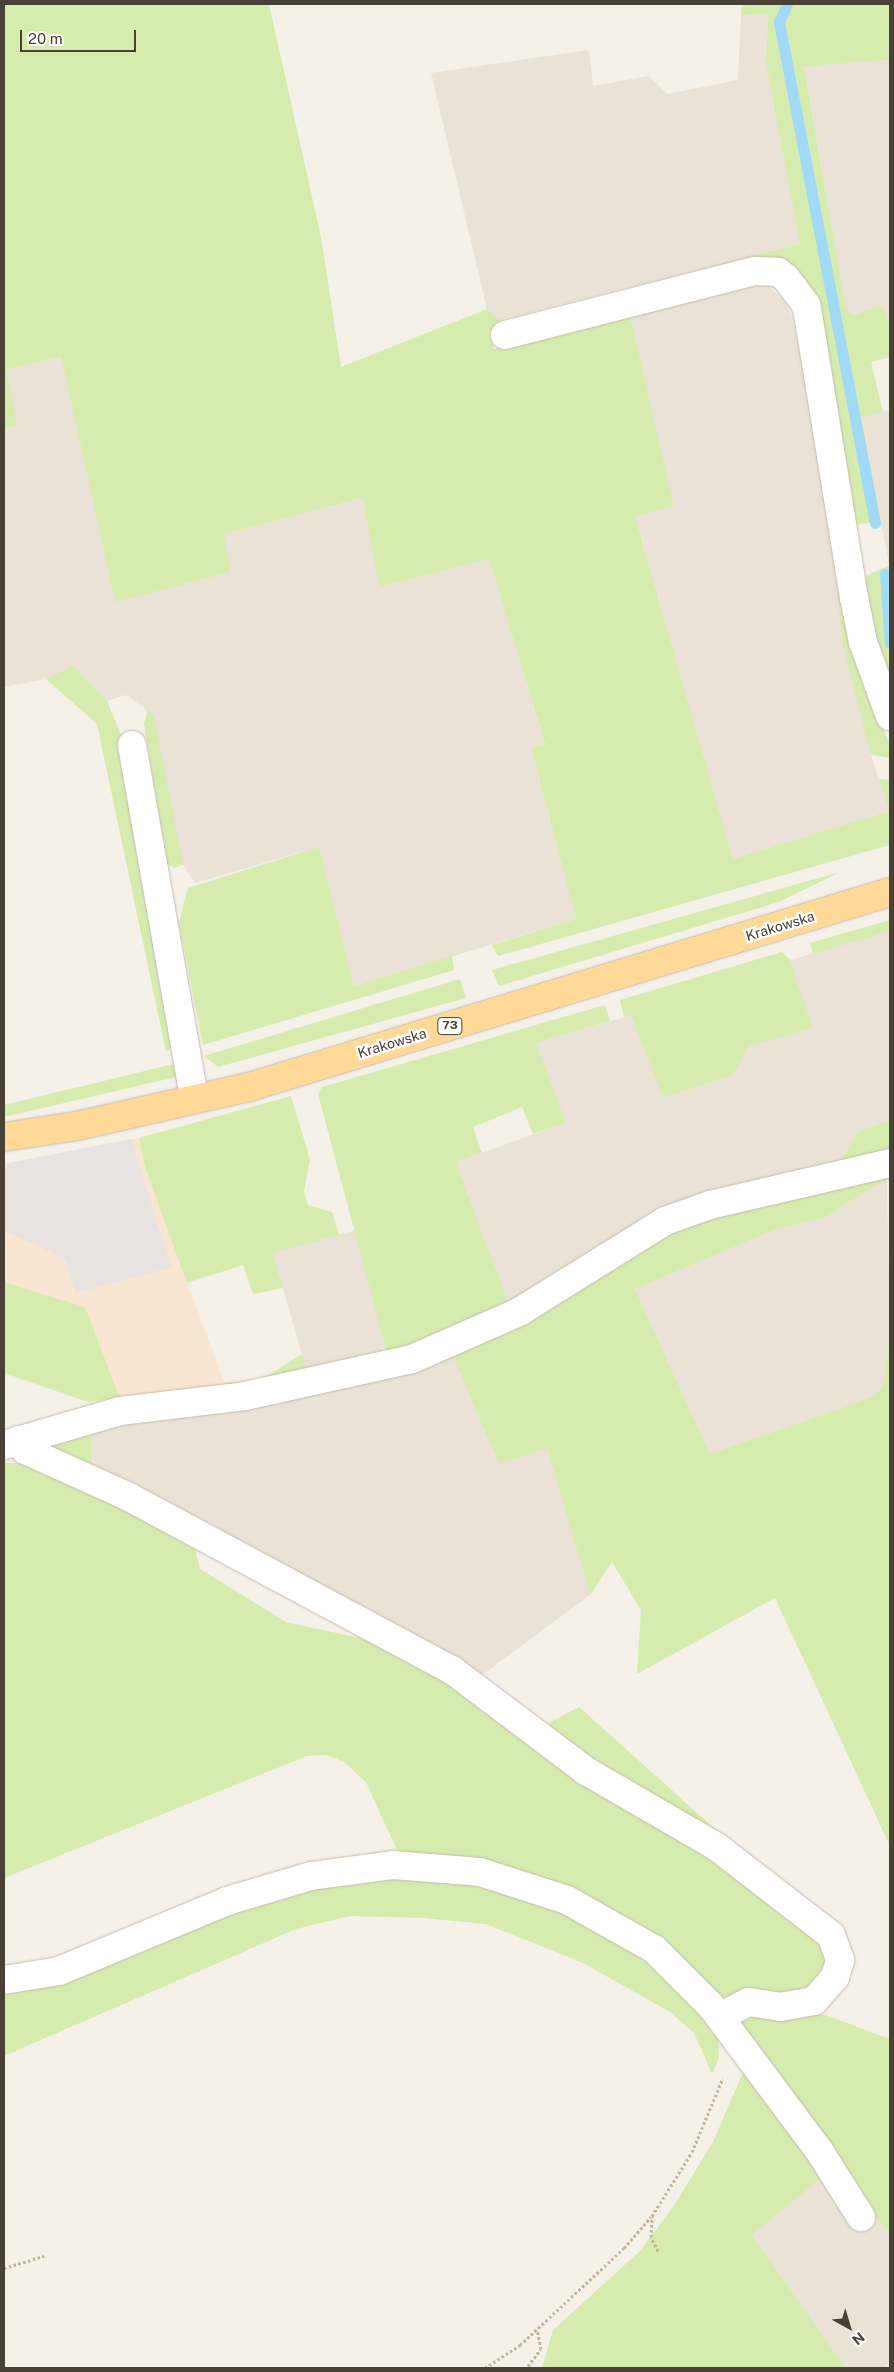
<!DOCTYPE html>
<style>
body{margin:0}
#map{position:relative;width:894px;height:2372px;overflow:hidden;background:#f5f0e8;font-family:"Public Sans",sans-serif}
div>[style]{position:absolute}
.residential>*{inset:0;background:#eae2d6}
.commercial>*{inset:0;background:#f8e5d2}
.green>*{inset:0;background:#d5ecae}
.parking>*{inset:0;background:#e6e3e0}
.stream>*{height:11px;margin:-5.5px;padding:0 5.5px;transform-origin:5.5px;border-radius:5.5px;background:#a1daf6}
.path>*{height:3px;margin-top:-1.5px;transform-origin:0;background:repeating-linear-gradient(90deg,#c5b29a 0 2.5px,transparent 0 5px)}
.roads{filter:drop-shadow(0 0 1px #c5baad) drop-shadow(0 0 1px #c5baad)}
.minor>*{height:28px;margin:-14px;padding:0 14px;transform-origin:14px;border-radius:14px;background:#fff}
.major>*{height:28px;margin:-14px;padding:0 14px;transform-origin:14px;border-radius:14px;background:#ffd997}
span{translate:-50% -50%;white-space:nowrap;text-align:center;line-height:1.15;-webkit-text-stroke:4.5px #fff;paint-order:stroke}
.shield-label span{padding:1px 4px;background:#fff;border:1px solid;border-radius:4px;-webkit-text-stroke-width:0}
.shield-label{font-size:12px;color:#494036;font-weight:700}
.street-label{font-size:14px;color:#494036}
.frame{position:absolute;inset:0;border:5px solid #494036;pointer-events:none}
.north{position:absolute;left:824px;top:2302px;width:50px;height:50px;-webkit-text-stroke:4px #fff;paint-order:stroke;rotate:141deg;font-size:14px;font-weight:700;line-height:20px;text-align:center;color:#494036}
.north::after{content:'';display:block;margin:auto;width:18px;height:22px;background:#494036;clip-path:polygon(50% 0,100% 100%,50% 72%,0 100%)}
.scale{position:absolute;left:20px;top:30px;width:116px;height:22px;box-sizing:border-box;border:2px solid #494036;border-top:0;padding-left:6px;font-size:15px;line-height:18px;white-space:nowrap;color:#494036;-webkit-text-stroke:4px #fff;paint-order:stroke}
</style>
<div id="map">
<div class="residential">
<i style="clip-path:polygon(768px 14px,766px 64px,800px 244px,500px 320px,487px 309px,431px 73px,589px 50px,593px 86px,649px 76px,667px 94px,738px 80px,741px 16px)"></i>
<i style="clip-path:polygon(890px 60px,890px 326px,882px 305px,853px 315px,846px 310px,804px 65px)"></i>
<i style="clip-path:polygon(765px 281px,787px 304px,812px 388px,871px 755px,889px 811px,733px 859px,635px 515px,674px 506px,629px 311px)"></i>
<i style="clip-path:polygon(61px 357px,115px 602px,224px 534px,364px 498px,379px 587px,489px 559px,545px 745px,531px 748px,576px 919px,354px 986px,319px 847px,195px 883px,180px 860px,154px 715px,126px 695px,107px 701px,73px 665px,46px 679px,4px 687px,4px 428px,16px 426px,7px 370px)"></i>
<i style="clip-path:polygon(890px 410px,890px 565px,889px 565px,861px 418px)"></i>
<i style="clip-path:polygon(890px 931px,890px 1120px,858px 1131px,837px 1166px,510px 1308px,456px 1162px,565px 1123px,536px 1043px,631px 1015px,664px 1098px,734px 1075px,746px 1047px,812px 1028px,790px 960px)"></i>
<i style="clip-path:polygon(887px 1179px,890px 1338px,882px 1387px,872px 1397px,710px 1454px,635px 1289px,772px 1231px,823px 1218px)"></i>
<i style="clip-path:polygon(356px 1230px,388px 1357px,308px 1376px,273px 1253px)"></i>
<i style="clip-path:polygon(452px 1353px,547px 1448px,590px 1595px,482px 1675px,277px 1567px,216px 1526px,91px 1465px,91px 1426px)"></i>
<i style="clip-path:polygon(839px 2163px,890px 2235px,890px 2362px,883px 2368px,846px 2368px,752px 2235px)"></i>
</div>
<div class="commercial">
<i style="clip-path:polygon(139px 1138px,146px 1170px,227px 1390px,120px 1398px,85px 1307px,4px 1282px,4px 1164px)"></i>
</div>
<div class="green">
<i style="clip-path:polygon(4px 4px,269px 4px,321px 237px,341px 367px,487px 309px,500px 320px,489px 334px,494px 349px,629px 311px,674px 506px,635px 516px,733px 859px,889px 811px,879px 779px,890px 780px,890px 845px,498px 956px,492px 945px,576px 919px,531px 747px,545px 744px,489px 559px,379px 587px,363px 498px,224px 534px,230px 572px,115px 602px,61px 357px,7px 370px,17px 426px,4px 428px)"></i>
<i style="clip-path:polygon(742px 4px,890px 4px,890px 60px,804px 66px,846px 310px,853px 315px,882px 305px,890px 326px,890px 357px,871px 362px,883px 412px,861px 418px,881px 522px,858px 524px,852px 517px,808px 289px,720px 264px,800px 244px,766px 64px,768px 14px,741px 16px)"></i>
<i style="clip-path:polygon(825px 477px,871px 700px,890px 744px,890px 758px,871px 755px,843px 645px)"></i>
<i style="clip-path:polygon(890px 565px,890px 694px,883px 680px,864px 577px)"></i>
<i style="clip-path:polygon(73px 665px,107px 701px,121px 735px,179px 1040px,166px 1052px,97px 724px,46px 679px)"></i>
<i style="clip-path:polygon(148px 710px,154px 715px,183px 864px,175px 868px,167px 864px,144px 724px)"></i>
<i style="clip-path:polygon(319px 847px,354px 986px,452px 956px,454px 970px,203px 1045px,179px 922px,188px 888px)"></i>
<i style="clip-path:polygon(840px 872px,779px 902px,499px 986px,492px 970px)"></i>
<i style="clip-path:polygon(890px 920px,890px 931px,813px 954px,810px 943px)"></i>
<i style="clip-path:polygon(782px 952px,790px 960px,813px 1028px,747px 1047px,734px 1075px,663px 1098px,631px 1015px,624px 1017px,620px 1000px)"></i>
<i style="clip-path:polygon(460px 979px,466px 998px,218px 1067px,204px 1056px)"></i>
<i style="clip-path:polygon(605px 1005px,610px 1021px,536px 1043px,566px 1123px,533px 1134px,522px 1107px,473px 1127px,482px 1153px,456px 1162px,510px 1308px,388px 1357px,318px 1094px,322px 1087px)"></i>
<i style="clip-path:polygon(182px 1062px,176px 1077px,4px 1117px,4px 1105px)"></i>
<i style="clip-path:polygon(291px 1096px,310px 1160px,304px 1191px,308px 1205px,332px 1212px,339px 1235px,273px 1253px,283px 1288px,253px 1294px,243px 1265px,187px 1283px,146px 1170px,139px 1138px)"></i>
<i style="clip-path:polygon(890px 1120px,890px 1154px,837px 1166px,858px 1131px)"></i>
<i style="clip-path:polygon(890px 1169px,890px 1184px,887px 1179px,823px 1218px,772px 1231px,635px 1289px,710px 1454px,872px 1397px,882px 1387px,890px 1338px,890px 1846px,775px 1598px,637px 1674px,641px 1610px,612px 1562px,590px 1595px,547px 1448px,499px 1464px,452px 1354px,672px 1227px)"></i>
<i style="clip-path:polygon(4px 1282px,85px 1307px,120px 1398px,88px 1402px,4px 1373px)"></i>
<i style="clip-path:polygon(302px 1354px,308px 1376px,227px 1390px,225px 1383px,261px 1380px)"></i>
<i style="clip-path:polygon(91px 1426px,91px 1465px,56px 1454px,41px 1437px)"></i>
<i style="clip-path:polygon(4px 1463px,21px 1463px,55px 1474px,194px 1543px,200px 1569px,286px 1622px,388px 1644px,668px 1825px,833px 1951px,821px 1987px,722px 2009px,647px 1938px,400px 1857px,366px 1782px,344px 1762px,327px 1755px,307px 1756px,4px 1878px)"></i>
<i style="clip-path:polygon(579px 1707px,733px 1845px,614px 1778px,547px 1724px)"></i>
<i style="clip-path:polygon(413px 1873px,528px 1894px,629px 1941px,718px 2029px,719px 2058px,712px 2074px,694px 2033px,670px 2012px,583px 1963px,486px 1924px,423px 1918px,350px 1916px,296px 1929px,4px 2056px,4px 1988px,305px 1885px)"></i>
<i style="clip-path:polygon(773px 2012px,826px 2015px,890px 2039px,890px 2235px,729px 2017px)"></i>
<i style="clip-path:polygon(746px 2065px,826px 2174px,752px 2235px,846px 2368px,542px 2368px,553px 2330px,639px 2252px,673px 2207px,713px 2142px)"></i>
</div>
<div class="parking">
<i style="clip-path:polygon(131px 1139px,171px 1267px,76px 1293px,65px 1258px,4px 1231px,4px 1164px)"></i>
</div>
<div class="stream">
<i style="left:787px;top:4px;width:20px;rotate:114deg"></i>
<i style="left:779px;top:22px;width:510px;rotate:79.15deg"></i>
<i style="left:885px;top:574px;width:69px;rotate:85.9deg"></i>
</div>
<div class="path">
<i style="left:658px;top:2251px;width:16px;rotate:-117deg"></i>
<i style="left:651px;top:2237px;width:21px;rotate:-87deg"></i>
<i style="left:652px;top:2216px;width:75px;rotate:-58deg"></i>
<i style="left:692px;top:2152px;width:80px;rotate:-67.3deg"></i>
<i style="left:4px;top:2268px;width:42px;rotate:-16.7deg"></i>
<i style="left:528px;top:2366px;width:21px;rotate:-53deg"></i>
<i style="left:541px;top:2349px;width:20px;rotate:-101deg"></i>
<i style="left:485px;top:2368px;width:42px;rotate:-33.3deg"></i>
<i style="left:520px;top:2345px;width:142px;rotate:-43deg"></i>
<i style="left:624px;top:2248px;width:41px;rotate:-48.9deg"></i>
</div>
<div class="roads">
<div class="minor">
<i style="left:505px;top:335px;width:258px;rotate:-14.4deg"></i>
<i style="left:755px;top:271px;width:23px;rotate:2deg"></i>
<i style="left:778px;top:272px;width:10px;rotate:37deg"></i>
<i style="left:786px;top:278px;width:34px;rotate:53deg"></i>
<i style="left:806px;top:305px;width:15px;rotate:79deg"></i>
<i style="left:809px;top:320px;width:281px;rotate:80.8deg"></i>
<i style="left:854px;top:597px;width:46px;rotate:78.7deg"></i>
<i style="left:863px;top:642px;width:79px;rotate:70deg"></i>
<i style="left:132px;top:745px;width:358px;rotate:80deg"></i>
<i style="left:18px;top:1440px;width:12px;rotate:55deg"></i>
<i style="left:25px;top:1450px;width:112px;rotate:24.3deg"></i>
<i style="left:127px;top:1496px;width:369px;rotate:28.2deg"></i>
<i style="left:452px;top:1670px;width:168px;rotate:37deg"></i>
<i style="left:586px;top:1771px;width:151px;rotate:30.1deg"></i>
<i style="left:717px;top:1847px;width:144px;rotate:37.7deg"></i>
<i style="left:831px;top:1935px;width:27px;rotate:70deg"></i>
<i style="left:840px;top:1960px;width:18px;rotate:106deg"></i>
<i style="left:835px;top:1977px;width:32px;rotate:131deg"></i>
<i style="left:814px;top:2001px;width:34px;rotate:170deg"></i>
<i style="left:781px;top:2007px;width:33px;rotate:-171deg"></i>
<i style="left:748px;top:2002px;width:32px;rotate:152deg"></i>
<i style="left:4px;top:1445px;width:121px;rotate:-16.3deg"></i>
<i style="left:120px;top:1411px;width:126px;rotate:-6.8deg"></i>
<i style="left:245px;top:1396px;width:171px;rotate:-12.5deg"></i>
<i style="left:412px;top:1359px;width:117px;rotate:-23.7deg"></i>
<i style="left:519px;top:1312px;width:172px;rotate:-31.9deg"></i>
<i style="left:665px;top:1221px;width:48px;rotate:-19.6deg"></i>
<i style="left:710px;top:1205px;width:185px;rotate:-13.1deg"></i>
<i style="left:4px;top:1980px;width:56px;rotate:-9.3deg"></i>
<i style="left:59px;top:1971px;width:182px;rotate:-22.6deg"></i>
<i style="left:227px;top:1901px;width:88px;rotate:-16.6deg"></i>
<i style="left:311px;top:1876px;width:82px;rotate:-7.7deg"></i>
<i style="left:392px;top:1865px;width:88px;rotate:4.5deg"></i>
<i style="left:480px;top:1872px;width:91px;rotate:17.8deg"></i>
<i style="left:567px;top:1900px;width:100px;rotate:29.4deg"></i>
<i style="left:654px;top:1949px;width:82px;rotate:45deg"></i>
<i style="left:712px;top:2007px;width:181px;rotate:53.3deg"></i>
<i style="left:820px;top:2152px;width:77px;rotate:57.8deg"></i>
</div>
<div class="major">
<i style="left:4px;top:1137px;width:74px;rotate:-8.6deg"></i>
<i style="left:77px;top:1126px;width:176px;rotate:-12.8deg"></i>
<i style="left:249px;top:1087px;width:670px;rotate:-16.92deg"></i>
</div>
</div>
<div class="shield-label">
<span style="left:450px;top:1026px">73</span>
</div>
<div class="street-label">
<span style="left:780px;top:926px;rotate:-17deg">Krakowska</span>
<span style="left:392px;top:1043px;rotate:-17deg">Krakowska</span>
</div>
<div class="frame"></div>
<div class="north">N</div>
<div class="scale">20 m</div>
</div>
